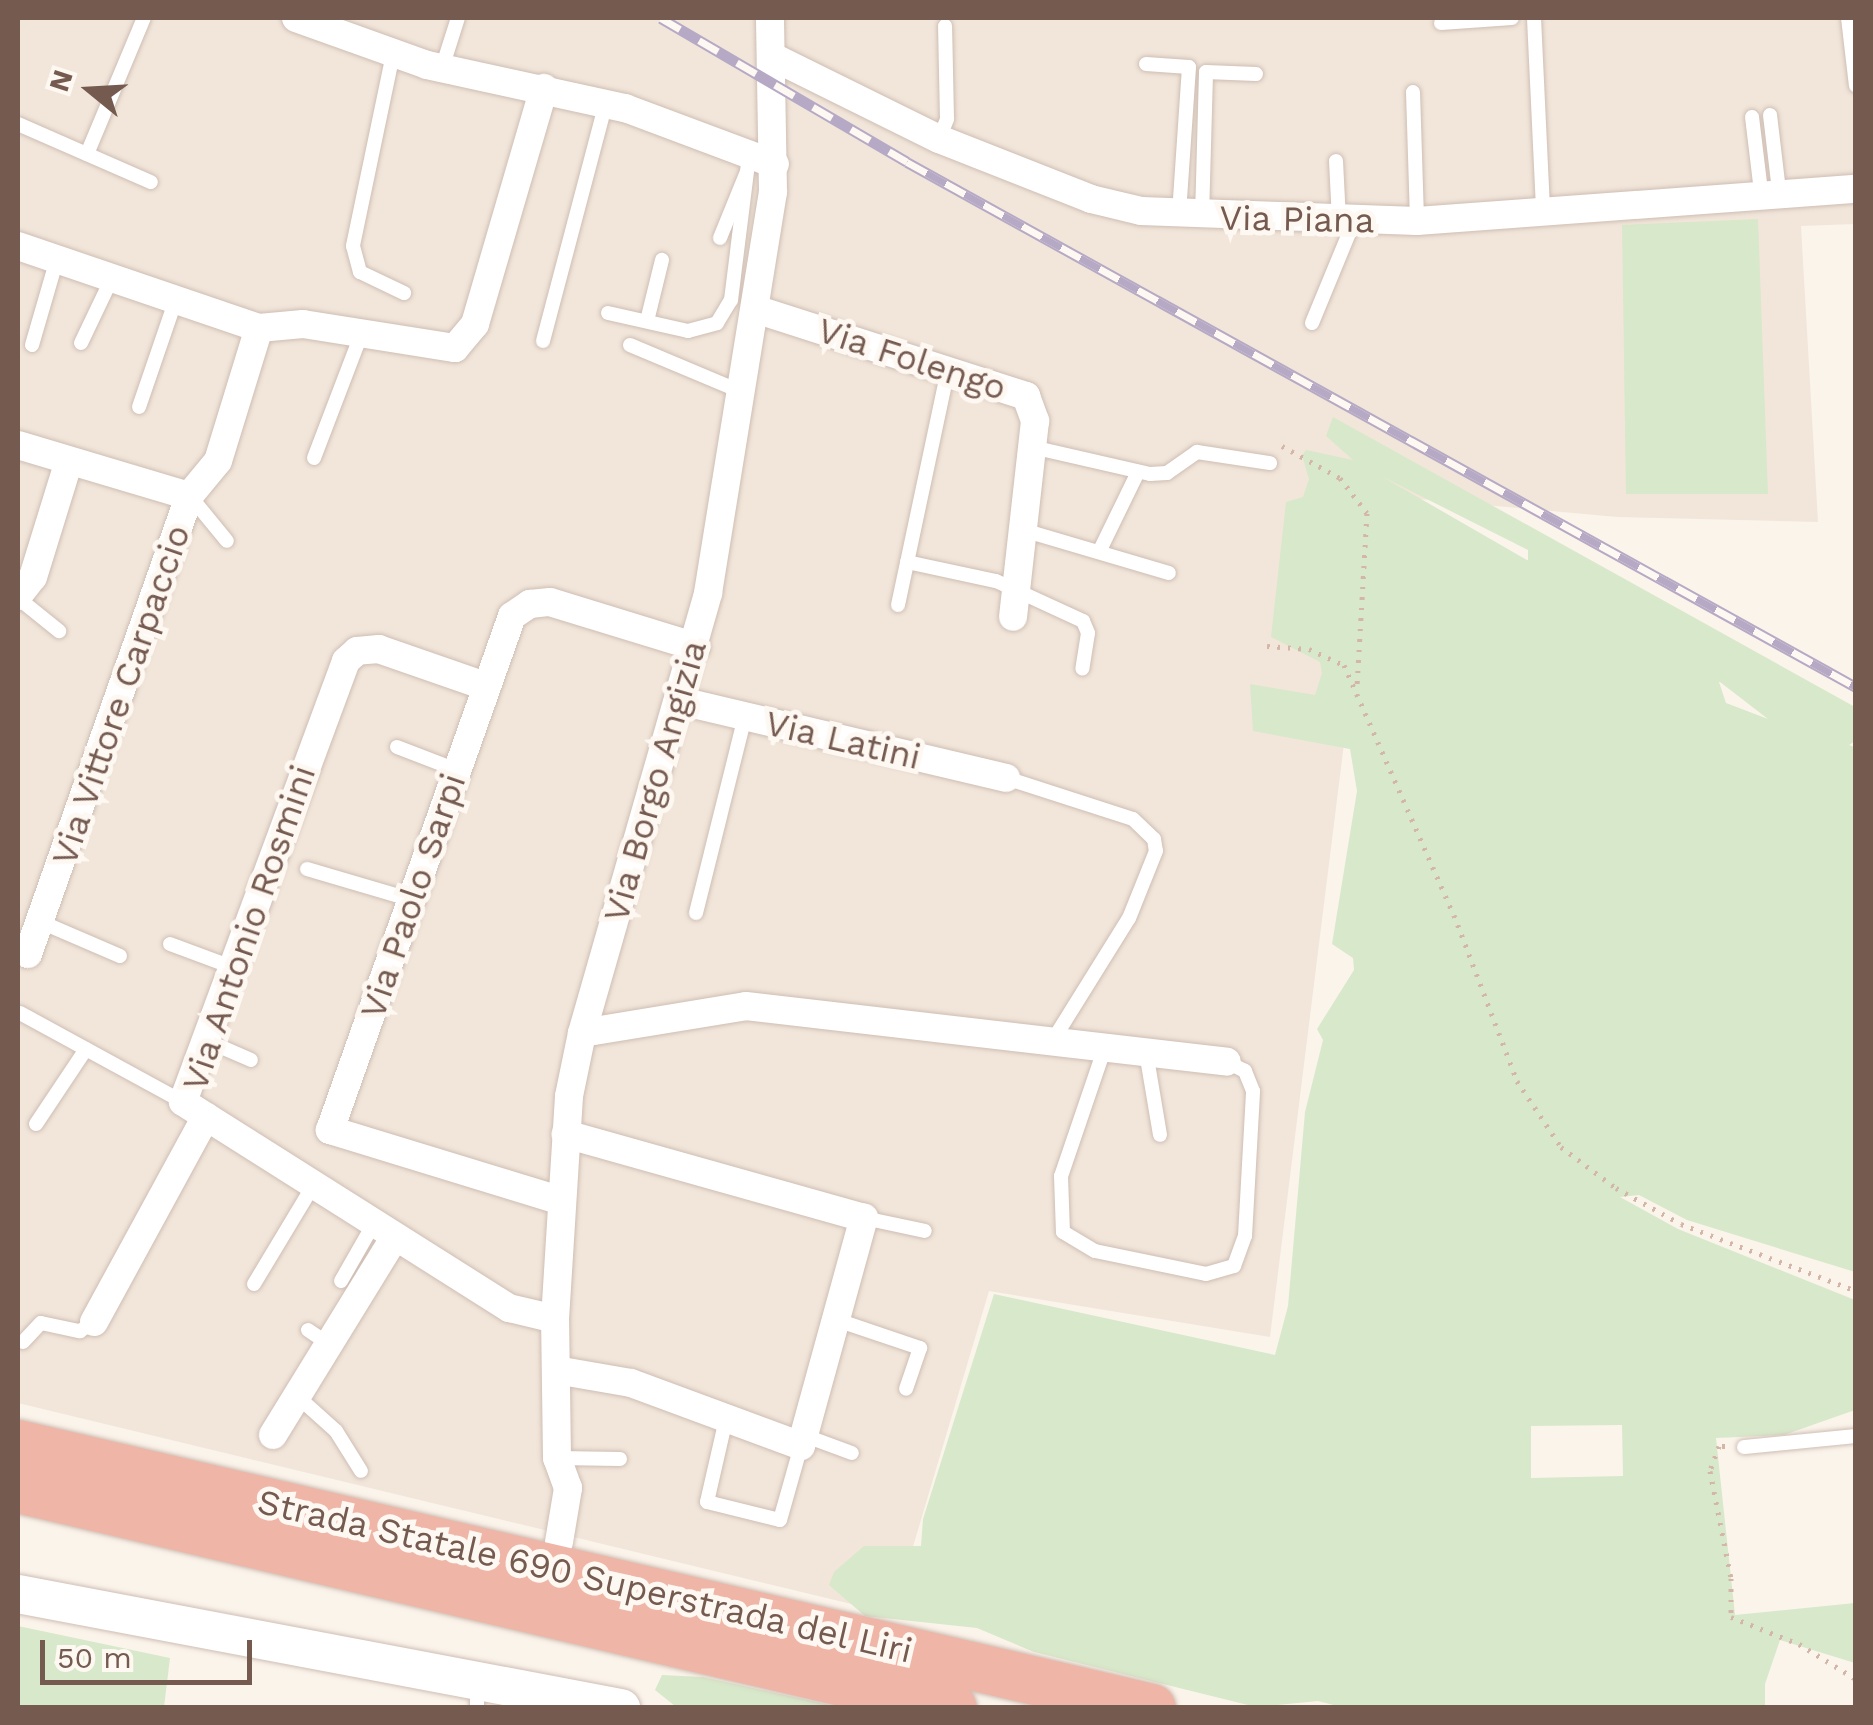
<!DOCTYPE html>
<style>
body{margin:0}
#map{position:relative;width:1873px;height:1725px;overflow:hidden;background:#fbf4eb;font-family:"Work Sans",sans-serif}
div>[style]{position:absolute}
.residential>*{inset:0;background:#f2e6da}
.green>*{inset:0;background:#d8e8ca}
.path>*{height:5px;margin-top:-2.5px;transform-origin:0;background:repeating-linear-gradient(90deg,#d4b6a8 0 2.5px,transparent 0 10.5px)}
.roads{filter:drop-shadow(0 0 2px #cfbeb4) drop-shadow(0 0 2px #cfbeb4)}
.lane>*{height:14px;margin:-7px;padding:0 7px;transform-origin:7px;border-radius:7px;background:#fff}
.street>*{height:28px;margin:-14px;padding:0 14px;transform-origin:14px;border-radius:14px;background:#fff}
.secondary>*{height:38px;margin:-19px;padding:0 19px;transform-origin:19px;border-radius:19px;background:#fff}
.highway>*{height:48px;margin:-24px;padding:0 24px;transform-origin:24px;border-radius:24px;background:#efb6a8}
.rail>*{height:11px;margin-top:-5.5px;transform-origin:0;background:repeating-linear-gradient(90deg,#fef8f2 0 22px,#b6a9c5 0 44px);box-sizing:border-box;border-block:2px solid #b6a9c5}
span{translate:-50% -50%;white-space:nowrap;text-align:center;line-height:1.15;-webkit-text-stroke:10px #fef8f2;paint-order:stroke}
.street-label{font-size:35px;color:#755a50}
.frame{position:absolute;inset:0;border:20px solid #755a50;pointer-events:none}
.north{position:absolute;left:40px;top:40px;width:100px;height:100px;-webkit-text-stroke:8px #fef8f2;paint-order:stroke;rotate:288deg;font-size:28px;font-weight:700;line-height:40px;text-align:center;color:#755a50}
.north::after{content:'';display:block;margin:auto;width:35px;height:45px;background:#755a50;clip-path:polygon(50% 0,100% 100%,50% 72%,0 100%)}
.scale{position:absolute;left:40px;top:1640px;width:212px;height:45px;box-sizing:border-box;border:5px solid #755a50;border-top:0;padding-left:12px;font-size:30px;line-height:35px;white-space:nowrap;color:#755a50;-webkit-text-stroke:8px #fef8f2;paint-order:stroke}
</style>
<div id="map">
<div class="residential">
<i style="clip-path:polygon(18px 18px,1855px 18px,1855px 224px,1801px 226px,1818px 522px,1617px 517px,1375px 495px,1270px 1337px,989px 1291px,893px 1614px,18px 1403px)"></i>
</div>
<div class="green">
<i style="clip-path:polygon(1758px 219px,1768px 494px,1626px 494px,1622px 225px)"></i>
<i style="clip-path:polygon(evenodd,1333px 417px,1855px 707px,1855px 741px,1849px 745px,1856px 748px,1855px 1272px,1687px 1220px,1639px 1195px,1620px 1197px,1678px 1229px,1855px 1300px,1855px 1410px,1784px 1435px,1716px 1438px,1735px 1615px,1855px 1603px,1855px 1663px,1780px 1640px,1765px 1684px,1765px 1707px,1345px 1708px,1318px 1701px,1256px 1707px,1034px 1652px,977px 1628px,865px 1616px,829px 1585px,834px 1572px,864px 1546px,921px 1546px,923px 1519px,994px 1294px,1275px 1355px,1288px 1306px,1305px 1112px,1323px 1040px,1317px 1029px,1354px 970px,1353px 958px,1332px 944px,1357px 791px,1350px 749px,1253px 731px,1250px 684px,1315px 695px,1322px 673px,1320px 662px,1271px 637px,1286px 502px,1303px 497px,1309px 479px,1302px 455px,1306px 450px,1353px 460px,1326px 436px,1333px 417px,1381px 476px,1528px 550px,1528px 560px,1527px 560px,1381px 476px,1333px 417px,1719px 682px,1720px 682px,1768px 719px,1726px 703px,1719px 682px,1333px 417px,1531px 1426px,1622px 1425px,1623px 1476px,1531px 1478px,1531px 1426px)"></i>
<i style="clip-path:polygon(18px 1626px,170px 1658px,164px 1707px,18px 1707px)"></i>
<i style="clip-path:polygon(662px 1675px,703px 1677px,839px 1707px,675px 1706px,655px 1690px)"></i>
</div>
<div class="path">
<i style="left:1282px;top:446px;width:66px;rotate:28.9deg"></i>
<i style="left:1340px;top:478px;width:44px;rotate:52.4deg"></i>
<i style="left:1367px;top:513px;width:172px;rotate:93.3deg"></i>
<i style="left:1267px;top:646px;width:42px;rotate:4.1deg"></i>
<i style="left:1309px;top:649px;width:38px;rotate:25deg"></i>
<i style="left:1344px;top:665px;width:273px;rotate:66.3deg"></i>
<i style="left:1454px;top:915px;width:178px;rotate:69.2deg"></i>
<i style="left:1517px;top:1081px;width:79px;rotate:56.3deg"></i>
<i style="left:1561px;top:1147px;width:69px;rotate:36.7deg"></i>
<i style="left:1616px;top:1188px;width:74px;rotate:29deg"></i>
<i style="left:1681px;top:1224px;width:187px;rotate:20.9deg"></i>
<i style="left:1725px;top:1446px;width:6px;rotate:180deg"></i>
<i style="left:1719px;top:1446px;width:27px;rotate:110deg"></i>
<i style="left:1710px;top:1471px;width:109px;rotate:78.9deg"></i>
<i style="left:1731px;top:1578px;width:39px;rotate:90deg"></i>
<i style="left:1731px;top:1617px;width:73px;rotate:21.7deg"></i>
<i style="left:1799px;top:1644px;width:67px;rotate:31.6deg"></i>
</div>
<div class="roads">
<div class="lane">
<i style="left:1534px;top:18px;width:192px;rotate:87.3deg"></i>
<i style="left:1848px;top:18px;width:68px;rotate:83.3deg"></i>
<i style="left:1441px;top:23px;width:71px;rotate:-4deg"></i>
<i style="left:393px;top:54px;width:196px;rotate:101.8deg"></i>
<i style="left:353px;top:246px;width:27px;rotate:75deg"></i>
<i style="left:360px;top:272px;width:49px;rotate:25.5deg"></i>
<i style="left:1146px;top:64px;width:43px;rotate:4deg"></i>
<i style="left:1189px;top:67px;width:148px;rotate:93.9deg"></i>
<i style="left:442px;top:68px;width:52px;rotate:-72.3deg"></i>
<i style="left:1413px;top:92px;width:129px;rotate:88.2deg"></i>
<i style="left:1770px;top:115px;width:77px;rotate:83.2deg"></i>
<i style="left:1752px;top:117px;width:75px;rotate:83.1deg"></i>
<i style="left:18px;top:124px;width:145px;rotate:23.6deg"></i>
<i style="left:939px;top:139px;width:22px;rotate:-68deg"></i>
<i style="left:947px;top:119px;width:93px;rotate:-91.2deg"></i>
<i style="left:87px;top:154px;width:147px;rotate:-67.3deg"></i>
<i style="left:1336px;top:161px;width:59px;rotate:87.1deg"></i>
<i style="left:1202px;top:217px;width:145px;rotate:-88.4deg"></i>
<i style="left:1206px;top:72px;width:50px;rotate:2.3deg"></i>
<i style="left:720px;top:238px;width:69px;rotate:-67.9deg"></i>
<i style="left:608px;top:313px;width:82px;rotate:12.7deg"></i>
<i style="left:688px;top:331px;width:30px;rotate:-15deg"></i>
<i style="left:717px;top:323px;width:27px;rotate:-59deg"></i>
<i style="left:731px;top:300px;width:146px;rotate:-82.9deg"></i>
<i style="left:647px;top:321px;width:63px;rotate:-76.2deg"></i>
<i style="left:1312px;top:323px;width:110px;rotate:-67.6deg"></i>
<i style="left:543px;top:341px;width:246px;rotate:-75.2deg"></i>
<i style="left:81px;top:343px;width:72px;rotate:-64.5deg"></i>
<i style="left:32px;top:345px;width:90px;rotate:-73.8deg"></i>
<i style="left:630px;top:345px;width:121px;rotate:22.8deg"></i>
<i style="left:139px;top:407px;width:114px;rotate:-71.1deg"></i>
<i style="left:1032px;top:447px;width:121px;rotate:12.9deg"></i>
<i style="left:1150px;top:474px;width:17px;rotate:-3deg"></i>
<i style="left:1167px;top:473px;width:37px;rotate:-35deg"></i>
<i style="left:1197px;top:452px;width:74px;rotate:8.6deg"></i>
<i style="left:314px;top:458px;width:132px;rotate:-69.1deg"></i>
<i style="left:190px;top:496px;width:58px;rotate:50.6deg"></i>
<i style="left:1023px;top:530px;width:152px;rotate:16.4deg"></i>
<i style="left:1100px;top:550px;width:87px;rotate:-64deg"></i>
<i style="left:907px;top:562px;width:91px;rotate:12.1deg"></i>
<i style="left:996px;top:581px;width:96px;rotate:24.7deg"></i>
<i style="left:1083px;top:621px;width:13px;rotate:67deg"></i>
<i style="left:1088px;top:633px;width:36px;rotate:99deg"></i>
<i style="left:18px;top:598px;width:53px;rotate:38.8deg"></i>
<i style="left:898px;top:605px;width:241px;rotate:-78deg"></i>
<i style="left:397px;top:747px;width:64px;rotate:21deg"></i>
<i style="left:1006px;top:778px;width:133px;rotate:17.9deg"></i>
<i style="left:1133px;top:819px;width:29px;rotate:44deg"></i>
<i style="left:1154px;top:839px;width:12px;rotate:81deg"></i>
<i style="left:1156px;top:851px;width:72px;rotate:111.9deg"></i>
<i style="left:1129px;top:918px;width:144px;rotate:121.9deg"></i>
<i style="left:307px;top:869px;width:109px;rotate:16.4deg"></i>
<i style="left:696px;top:913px;width:203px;rotate:-76deg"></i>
<i style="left:41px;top:922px;width:86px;rotate:23.3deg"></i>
<i style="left:170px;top:944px;width:66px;rotate:20.4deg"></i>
<i style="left:20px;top:1013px;width:186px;rotate:28.6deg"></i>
<i style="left:205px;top:1040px;width:50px;rotate:23.5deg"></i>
<i style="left:1105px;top:1047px;width:136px;rotate:108.8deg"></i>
<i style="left:1061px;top:1176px;width:56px;rotate:88deg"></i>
<i style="left:1063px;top:1232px;width:37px;rotate:31deg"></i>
<i style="left:1095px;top:1251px;width:113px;rotate:11.7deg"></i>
<i style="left:1206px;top:1274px;width:29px;rotate:-16deg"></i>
<i style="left:1234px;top:1266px;width:32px;rotate:-70deg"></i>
<i style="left:1245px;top:1236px;width:145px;rotate:-86.8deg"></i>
<i style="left:1253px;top:1091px;width:22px;rotate:-112deg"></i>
<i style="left:1245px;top:1071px;width:20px;rotate:-153deg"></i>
<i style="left:1146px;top:1052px;width:84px;rotate:80.4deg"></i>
<i style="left:36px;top:1124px;width:90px;rotate:-56.3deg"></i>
<i style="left:864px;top:1218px;width:62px;rotate:12deg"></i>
<i style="left:341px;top:1281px;width:64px;rotate:-60.3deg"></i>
<i style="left:254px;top:1284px;width:114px;rotate:-59deg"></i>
<i style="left:834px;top:1319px;width:91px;rotate:18.6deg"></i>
<i style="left:920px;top:1348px;width:43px;rotate:108.9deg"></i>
<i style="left:308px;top:1330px;width:25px;rotate:34deg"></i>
<i style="left:23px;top:1342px;width:26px;rotate:-47deg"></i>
<i style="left:41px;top:1323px;width:40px;rotate:12deg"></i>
<i style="left:80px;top:1331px;width:17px;rotate:-33deg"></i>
<i style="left:297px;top:1396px;width:52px;rotate:41.9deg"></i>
<i style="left:336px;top:1431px;width:47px;rotate:58deg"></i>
<i style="left:726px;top:1419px;width:85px;rotate:102.9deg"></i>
<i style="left:707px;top:1502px;width:75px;rotate:13.9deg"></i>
<i style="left:780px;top:1520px;width:77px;rotate:-74.2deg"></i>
<i style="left:803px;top:1435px;width:52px;rotate:20.2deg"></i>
<i style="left:1744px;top:1447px;width:113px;rotate:-5.6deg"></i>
<i style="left:557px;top:1458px;width:63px;rotate:0.9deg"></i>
<i style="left:477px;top:1683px;width:25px;rotate:90deg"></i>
</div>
<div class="street">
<i style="left:296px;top:18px;width:139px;rotate:19.7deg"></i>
<i style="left:427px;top:65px;width:203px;rotate:12.3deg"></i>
<i style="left:625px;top:108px;width:160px;rotate:20.5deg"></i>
<i style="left:771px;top:56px;width:187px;rotate:26.3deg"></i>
<i style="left:939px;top:139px;width:163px;rotate:21.5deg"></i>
<i style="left:1091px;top:199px;width:51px;rotate:13.5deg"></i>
<i style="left:1141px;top:211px;width:276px;rotate:2.1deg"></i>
<i style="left:1417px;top:221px;width:440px;rotate:-4.2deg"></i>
<i style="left:18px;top:246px;width:255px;rotate:18.8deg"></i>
<i style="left:259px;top:328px;width:44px;rotate:-5.2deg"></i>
<i style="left:303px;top:324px;width:154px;rotate:9deg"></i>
<i style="left:455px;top:348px;width:31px;rotate:-50deg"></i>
<i style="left:475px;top:324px;width:246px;rotate:-73.7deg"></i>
<i style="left:755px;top:309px;width:285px;rotate:17.8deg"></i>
<i style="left:1026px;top:396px;width:27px;rotate:70deg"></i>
<i style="left:1035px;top:421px;width:197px;rotate:96.4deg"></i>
<i style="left:18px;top:445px;width:178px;rotate:16.6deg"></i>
<i style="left:18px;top:596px;width:24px;rotate:-52deg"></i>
<i style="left:33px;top:577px;width:121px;rotate:-72.8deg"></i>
<i style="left:485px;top:686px;width:112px;rotate:-160.8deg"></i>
<i style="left:379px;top:649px;width:22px;rotate:175deg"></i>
<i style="left:357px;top:651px;width:15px;rotate:138deg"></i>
<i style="left:346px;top:661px;width:470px;rotate:110.3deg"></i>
<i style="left:183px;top:1102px;width:386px;rotate:32.3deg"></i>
<i style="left:509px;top:1308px;width:47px;rotate:13.4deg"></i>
<i style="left:681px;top:701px;width:334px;rotate:13.3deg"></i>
<i style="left:28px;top:954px;width:485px;rotate:-70.6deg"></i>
<i style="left:189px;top:496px;width:45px;rotate:-50.4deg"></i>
<i style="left:218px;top:461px;width:139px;rotate:-72.9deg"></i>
<i style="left:582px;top:1033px;width:166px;rotate:-9.3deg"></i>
<i style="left:746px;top:1006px;width:484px;rotate:6.6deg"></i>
<i style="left:562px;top:1201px;width:243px;rotate:-163deg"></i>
<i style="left:330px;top:1130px;width:545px;rotate:-70.5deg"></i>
<i style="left:512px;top:616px;width:22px;rotate:-34deg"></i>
<i style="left:530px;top:604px;width:20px;rotate:-6deg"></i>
<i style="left:550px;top:602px;width:153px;rotate:17.1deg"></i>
<i style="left:94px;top:1322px;width:234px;rotate:-61.4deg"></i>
<i style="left:556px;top:1370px;width:76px;rotate:9.8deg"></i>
<i style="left:631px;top:1383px;width:181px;rotate:20.3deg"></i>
<i style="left:801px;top:1446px;width:237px;rotate:-74.6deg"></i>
<i style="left:864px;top:1218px;width:310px;rotate:-164.3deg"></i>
<i style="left:273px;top:1435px;width:231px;rotate:-58.4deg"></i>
<i style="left:559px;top:1542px;width:55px;rotate:-80.5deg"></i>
<i style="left:568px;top:1488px;width:32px;rotate:-110deg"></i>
<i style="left:557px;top:1458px;width:139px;rotate:-90.8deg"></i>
<i style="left:555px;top:1319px;width:223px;rotate:-86.4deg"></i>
<i style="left:569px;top:1096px;width:64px;rotate:-78.3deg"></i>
<i style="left:582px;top:1033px;width:458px;rotate:-74deg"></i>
<i style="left:708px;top:593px;width:406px;rotate:-80.8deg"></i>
<i style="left:773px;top:192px;width:174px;rotate:-91deg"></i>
</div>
<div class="secondary">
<i style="left:18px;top:1594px;width:614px;rotate:10.71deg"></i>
</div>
<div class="highway">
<i style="left:18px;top:1444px;width:1164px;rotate:13.11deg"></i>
<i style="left:18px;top:1489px;width:960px;rotate:13.18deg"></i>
</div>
</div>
<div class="rail">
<i style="left:661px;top:18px;width:285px;rotate:30.3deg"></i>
<i style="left:907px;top:162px;width:1085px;rotate:28.95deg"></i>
</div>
<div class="street-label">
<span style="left:1297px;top:219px;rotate:1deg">Via Piana</span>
<span style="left:912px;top:359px;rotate:18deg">Via Folengo</span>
<span style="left:121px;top:695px;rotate:-71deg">Via Vittore Carpaccio</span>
<span style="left:843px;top:740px;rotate:13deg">Via Latini</span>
<span style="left:655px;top:781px;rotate:-74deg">Via Borgo Angizia</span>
<span style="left:413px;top:896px;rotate:-71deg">Via Paolo Sarpi</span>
<span style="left:249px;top:928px;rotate:-71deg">Via Antonio Rosmini</span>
<span style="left:585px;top:1576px;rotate:13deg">Strada Statale 690 Superstrada del Liri</span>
</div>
<div class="frame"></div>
<div class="north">N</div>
<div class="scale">50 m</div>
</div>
